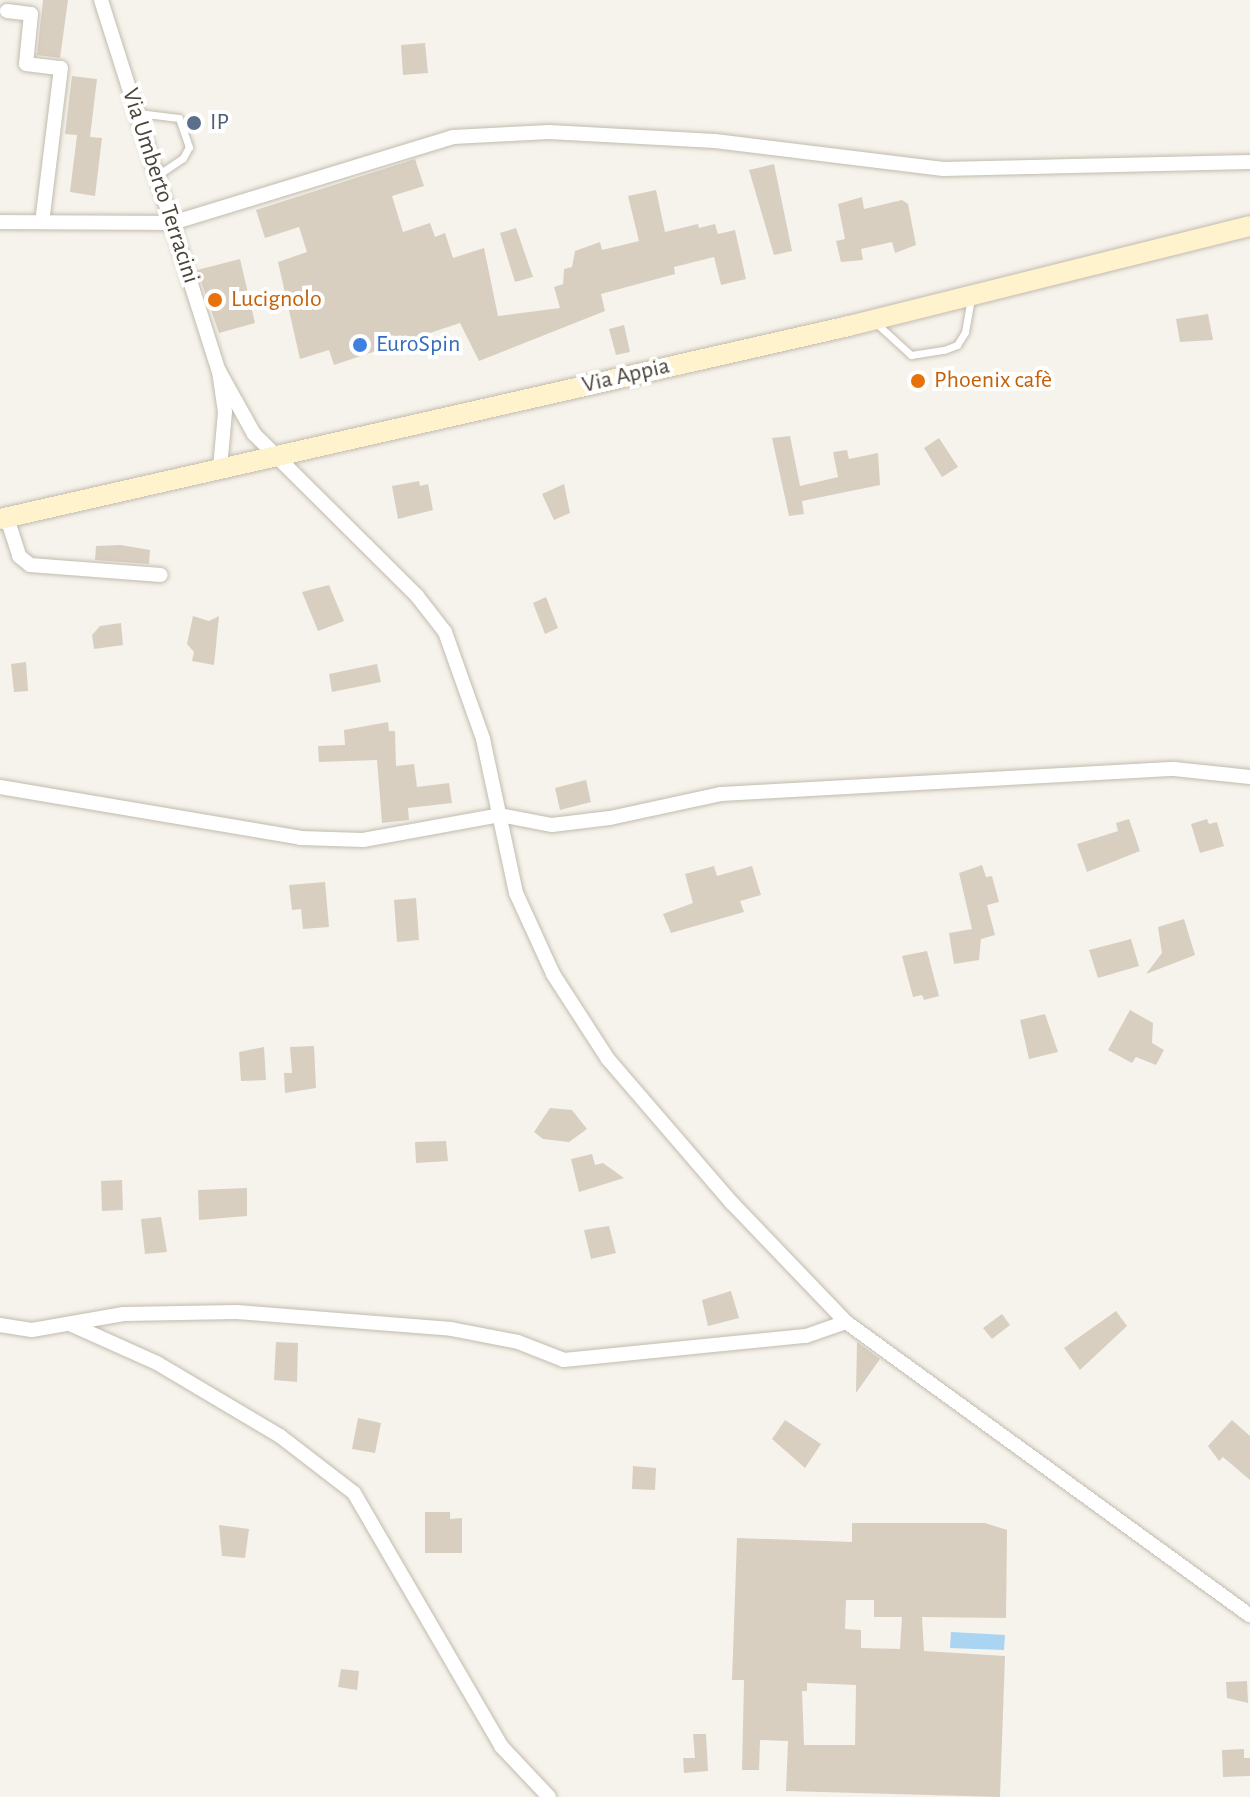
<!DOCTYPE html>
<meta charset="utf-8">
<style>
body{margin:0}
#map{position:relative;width:1250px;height:1797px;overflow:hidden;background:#f6f3ec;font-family:"Alegreya Sans",sans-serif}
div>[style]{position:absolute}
.water>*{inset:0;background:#a9d4f2}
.building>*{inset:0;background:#d8cfc1}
.roads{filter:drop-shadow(0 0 2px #c2bbae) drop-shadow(0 0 2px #c2bbae)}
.service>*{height:7px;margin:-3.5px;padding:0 3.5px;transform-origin:3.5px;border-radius:3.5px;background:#fff}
.minor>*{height:14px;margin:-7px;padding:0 7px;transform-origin:7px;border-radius:7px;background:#fff}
.secondary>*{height:20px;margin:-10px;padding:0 10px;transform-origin:10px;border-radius:10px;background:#fff3cd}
.dots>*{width:22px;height:22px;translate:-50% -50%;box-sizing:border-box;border:4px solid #fff;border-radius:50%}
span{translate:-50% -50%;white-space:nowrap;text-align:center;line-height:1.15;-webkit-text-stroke:8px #fff;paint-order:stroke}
.service-label{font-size:24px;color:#4e5e75}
.left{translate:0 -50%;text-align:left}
.street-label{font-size:24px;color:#4b4439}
.food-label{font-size:24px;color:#c56008}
.shop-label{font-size:24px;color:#366cbe}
</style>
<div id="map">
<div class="water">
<i style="clip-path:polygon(951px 1632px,1005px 1635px,1004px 1650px,950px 1648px)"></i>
</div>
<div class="building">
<i style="clip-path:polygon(43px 0,68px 0,60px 58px,37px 55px)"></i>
<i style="clip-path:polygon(425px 43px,428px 73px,403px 75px,401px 45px)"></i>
<i style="clip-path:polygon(72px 76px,97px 79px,90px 137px,102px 138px,95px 196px,70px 192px,77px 135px,65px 134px)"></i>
<i style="clip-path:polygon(415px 159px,424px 186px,392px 196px,403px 232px,430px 223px,435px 237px,445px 233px,453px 258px,484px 248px,498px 316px,560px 308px,554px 287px,563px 284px,564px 269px,572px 267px,575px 251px,600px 242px,602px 250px,639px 241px,628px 196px,656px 190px,665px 232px,698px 224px,699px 228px,715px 224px,718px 234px,735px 230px,746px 279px,721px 285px,714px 257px,674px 267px,675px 274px,601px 294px,605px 311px,479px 361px,460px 323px,334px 365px,329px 350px,300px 359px,278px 262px,307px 252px,299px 227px,265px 238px,256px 210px)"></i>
<i style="clip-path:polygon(774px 164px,792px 251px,774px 255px,749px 170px)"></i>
<i style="clip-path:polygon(862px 197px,864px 209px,902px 200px,908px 204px,916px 245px,895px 253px,892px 242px,861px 249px,863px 260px,841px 262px,836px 241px,845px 239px,838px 204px)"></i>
<i style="clip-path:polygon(516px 228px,533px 277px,515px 282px,500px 233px)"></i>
<i style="clip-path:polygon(240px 259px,255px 323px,219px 333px,197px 270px)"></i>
<i style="clip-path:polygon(1208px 314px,1213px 340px,1180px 342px,1176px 319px)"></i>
<i style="clip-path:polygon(624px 325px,630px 352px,616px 355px,609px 329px)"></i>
<i style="clip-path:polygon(790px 436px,800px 486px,838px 477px,833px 452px,847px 450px,849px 459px,878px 453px,880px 485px,802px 501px,804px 514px,789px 516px,772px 438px)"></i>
<i style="clip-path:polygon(939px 438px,958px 467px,942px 477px,924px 448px)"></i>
<i style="clip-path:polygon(419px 481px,420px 486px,428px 484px,433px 510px,398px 519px,392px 486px)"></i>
<i style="clip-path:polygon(564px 484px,570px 513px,554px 520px,542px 494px)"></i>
<i style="clip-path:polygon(121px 545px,150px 550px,149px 564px,95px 560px,96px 546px)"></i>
<i style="clip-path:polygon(329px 585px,344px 621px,318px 631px,302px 592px)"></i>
<i style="clip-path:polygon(546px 597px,558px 628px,545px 634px,533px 603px)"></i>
<i style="clip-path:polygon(193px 616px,209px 621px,219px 616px,214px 665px,192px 661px,194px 652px,187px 644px)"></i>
<i style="clip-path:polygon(121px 623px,123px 645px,94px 649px,92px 635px,100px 626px)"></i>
<i style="clip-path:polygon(26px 662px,28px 691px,14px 692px,11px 664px)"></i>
<i style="clip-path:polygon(377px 664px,381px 682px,332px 692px,329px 674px)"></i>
<i style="clip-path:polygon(388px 722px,389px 731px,395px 731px,396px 766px,414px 764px,417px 787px,449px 783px,452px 803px,408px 808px,409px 820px,382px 823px,377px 760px,319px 762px,318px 746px,345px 745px,344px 730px)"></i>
<i style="clip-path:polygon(586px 780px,591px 802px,560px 810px,555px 788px)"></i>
<i style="clip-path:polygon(1129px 819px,1140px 851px,1087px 872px,1077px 844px,1118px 831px,1116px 823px)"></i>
<i style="clip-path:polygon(1207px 819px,1209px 824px,1217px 822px,1224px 846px,1200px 853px,1191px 824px)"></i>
<i style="clip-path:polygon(982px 865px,986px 877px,992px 876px,999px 902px,987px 905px,995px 935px,981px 939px,979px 960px,954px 964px,949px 933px,972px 929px,959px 873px)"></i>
<i style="clip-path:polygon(714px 866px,717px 876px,752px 866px,761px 895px,740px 901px,744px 912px,671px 933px,663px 914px,693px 903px,685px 874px)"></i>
<i style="clip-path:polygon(325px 882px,329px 927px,303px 929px,301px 909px,292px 910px,289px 885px)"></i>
<i style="clip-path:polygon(416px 898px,419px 940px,397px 942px,394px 900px)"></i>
<i style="clip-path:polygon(1184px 919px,1195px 955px,1146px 974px,1162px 953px,1158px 927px)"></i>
<i style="clip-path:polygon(1131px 939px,1139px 966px,1098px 978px,1089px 950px)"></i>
<i style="clip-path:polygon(927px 951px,939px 996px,924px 1000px,922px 995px,913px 997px,902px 956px)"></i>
<i style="clip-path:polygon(1130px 1010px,1153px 1023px,1152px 1043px,1164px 1050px,1156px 1065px,1136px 1057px,1132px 1063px,1108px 1050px)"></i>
<i style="clip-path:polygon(1045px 1014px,1058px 1052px,1029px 1059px,1020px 1020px)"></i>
<i style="clip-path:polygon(314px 1046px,316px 1088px,285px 1093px,284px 1073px,292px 1073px,290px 1047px)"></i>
<i style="clip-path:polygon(264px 1047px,266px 1080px,241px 1081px,239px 1052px)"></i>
<i style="clip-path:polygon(550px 1108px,572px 1110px,587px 1129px,569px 1142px,543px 1139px,534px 1132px)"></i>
<i style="clip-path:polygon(446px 1141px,448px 1161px,416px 1163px,415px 1142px)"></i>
<i style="clip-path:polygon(592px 1154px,595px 1165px,603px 1163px,624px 1178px,579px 1192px,571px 1159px)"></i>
<i style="clip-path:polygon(122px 1180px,123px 1210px,102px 1211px,101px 1181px)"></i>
<i style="clip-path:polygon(247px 1188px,247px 1216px,199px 1220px,198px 1190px)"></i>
<i style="clip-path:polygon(161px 1217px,167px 1252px,145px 1254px,141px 1219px)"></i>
<i style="clip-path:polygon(609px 1226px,616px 1253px,591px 1259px,584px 1230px)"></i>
<i style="clip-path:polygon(731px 1291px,739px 1318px,708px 1326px,702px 1300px)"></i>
<i style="clip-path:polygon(1116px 1311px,1127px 1326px,1080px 1370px,1064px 1348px)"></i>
<i style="clip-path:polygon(1002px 1314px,1010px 1325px,992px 1339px,983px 1328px)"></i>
<i style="clip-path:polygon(276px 1342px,298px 1343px,297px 1382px,274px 1380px)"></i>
<i style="clip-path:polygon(857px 1342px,880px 1359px,856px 1393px)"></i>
<i style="clip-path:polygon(358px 1418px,381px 1423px,375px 1453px,352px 1449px)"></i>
<i style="clip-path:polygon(785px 1420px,821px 1444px,805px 1468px,772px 1439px)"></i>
<i style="clip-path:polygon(1232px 1420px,1250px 1436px,1250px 1480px,1223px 1457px,1219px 1461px,1208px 1446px)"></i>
<i style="clip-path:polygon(633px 1466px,656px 1468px,655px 1490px,632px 1489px)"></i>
<i style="clip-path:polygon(425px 1512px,450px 1512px,450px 1519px,462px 1518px,462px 1553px,425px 1553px)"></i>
<i style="clip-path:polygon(evenodd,852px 1523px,985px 1523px,1007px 1530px,1006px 1618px,922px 1617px,924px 1651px,1005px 1656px,1000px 1797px,786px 1791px,788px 1741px,760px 1740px,759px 1770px,742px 1770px,744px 1680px,732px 1680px,737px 1538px,852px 1542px,852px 1523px,846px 1600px,874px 1600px,874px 1617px,902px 1617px,900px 1649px,861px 1648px,861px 1630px,845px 1629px,846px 1600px,852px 1523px,807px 1683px,856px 1685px,855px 1745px,804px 1745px,802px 1691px,807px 1691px,807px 1683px)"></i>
<i style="clip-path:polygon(219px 1525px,249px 1529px,245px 1558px,222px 1556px)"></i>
<i style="clip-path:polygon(341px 1669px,359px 1671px,357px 1690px,338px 1687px)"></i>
<i style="clip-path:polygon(1247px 1681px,1248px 1703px,1227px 1698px,1226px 1682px)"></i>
<i style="clip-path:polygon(693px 1734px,706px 1734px,708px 1771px,684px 1773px,683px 1758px,695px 1758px)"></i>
<i style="clip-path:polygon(1244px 1749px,1244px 1758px,1250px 1758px,1250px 1776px,1223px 1777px,1222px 1750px)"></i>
</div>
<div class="roads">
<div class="service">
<i style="left:138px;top:113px;width:41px;rotate:7deg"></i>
<i style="left:179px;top:118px;width:31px;rotate:71deg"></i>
<i style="left:189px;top:147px;width:13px;rotate:119deg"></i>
<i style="left:183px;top:158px;width:30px;rotate:146deg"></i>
<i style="left:877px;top:324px;width:46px;rotate:42.4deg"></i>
<i style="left:911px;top:355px;width:33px;rotate:-9deg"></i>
<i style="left:944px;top:350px;width:14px;rotate:-21deg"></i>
<i style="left:957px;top:345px;width:15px;rotate:-58deg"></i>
<i style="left:965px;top:332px;width:35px;rotate:-80deg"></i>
</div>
<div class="minor">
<i style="left:101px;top:0;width:389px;rotate:72.4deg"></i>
<i style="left:219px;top:371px;width:41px;rotate:81.7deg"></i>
<i style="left:225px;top:412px;width:56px;rotate:95.1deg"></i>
<i style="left:7px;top:11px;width:24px;rotate:7deg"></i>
<i style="left:31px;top:14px;width:50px;rotate:95.7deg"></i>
<i style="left:26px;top:64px;width:35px;rotate:7deg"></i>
<i style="left:61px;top:68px;width:155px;rotate:97deg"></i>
<i style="left:0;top:222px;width:172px;rotate:0.3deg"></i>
<i style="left:172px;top:223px;width:294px;rotate:-17deg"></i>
<i style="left:453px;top:137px;width:96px;rotate:-3deg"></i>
<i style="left:549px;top:132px;width:166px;rotate:3.1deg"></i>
<i style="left:715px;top:141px;width:230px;rotate:7deg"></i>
<i style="left:943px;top:169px;width:307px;rotate:-1.3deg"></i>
<i style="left:219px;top:371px;width:72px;rotate:60.9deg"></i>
<i style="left:254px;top:434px;width:230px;rotate:44.8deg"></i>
<i style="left:417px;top:596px;width:46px;rotate:52.1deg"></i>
<i style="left:445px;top:632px;width:114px;rotate:70.4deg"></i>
<i style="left:483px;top:739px;width:157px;rotate:77.9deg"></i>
<i style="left:516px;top:893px;width:89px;rotate:65.4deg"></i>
<i style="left:553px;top:974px;width:101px;rotate:57.1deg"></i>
<i style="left:608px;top:1059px;width:189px;rotate:49.3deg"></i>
<i style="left:731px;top:1202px;width:166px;rotate:46.2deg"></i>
<i style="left:846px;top:1322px;width:499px;rotate:36deg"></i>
<i style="left:7px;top:518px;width:40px;rotate:72deg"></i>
<i style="left:19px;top:556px;width:14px;rotate:39deg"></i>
<i style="left:30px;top:565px;width:131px;rotate:4.4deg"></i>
<i style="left:0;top:787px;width:304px;rotate:9.6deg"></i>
<i style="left:300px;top:838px;width:63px;rotate:1.8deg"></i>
<i style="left:363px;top:840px;width:139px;rotate:-10.3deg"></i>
<i style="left:500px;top:815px;width:53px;rotate:10.9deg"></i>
<i style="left:552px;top:825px;width:58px;rotate:-6.9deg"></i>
<i style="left:610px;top:818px;width:114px;rotate:-12.2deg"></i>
<i style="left:721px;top:794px;width:454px;rotate:-3.2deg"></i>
<i style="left:1174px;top:769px;width:76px;rotate:6deg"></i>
<i style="left:70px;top:1324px;width:95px;rotate:24.1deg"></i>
<i style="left:157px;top:1363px;width:143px;rotate:30.7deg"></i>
<i style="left:280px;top:1436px;width:93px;rotate:37.6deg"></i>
<i style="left:354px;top:1493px;width:293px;rotate:59.8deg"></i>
<i style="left:501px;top:1746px;width:70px;rotate:46.7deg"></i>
<i style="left:0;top:1325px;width:32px;rotate:9deg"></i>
<i style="left:32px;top:1330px;width:93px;rotate:-9.9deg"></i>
<i style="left:124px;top:1314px;width:113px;rotate:-1deg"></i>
<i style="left:237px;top:1312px;width:215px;rotate:4.5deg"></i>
<i style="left:451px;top:1329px;width:68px;rotate:11deg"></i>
<i style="left:518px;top:1342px;width:49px;rotate:21.4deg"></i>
<i style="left:564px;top:1360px;width:243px;rotate:-5.7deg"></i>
<i style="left:806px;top:1336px;width:42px;rotate:-19.3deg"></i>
</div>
<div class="secondary">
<i style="left:0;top:519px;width:871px;rotate:-12.81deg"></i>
<i style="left:849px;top:326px;width:413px;rotate:-14deg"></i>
</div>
</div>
<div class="dots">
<i style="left:194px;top:123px;background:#5c6f8a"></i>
<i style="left:215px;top:300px;background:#e8710a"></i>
<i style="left:360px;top:345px;background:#3f7fe0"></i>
<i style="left:918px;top:381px;background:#e8710a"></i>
</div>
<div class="service-label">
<span class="left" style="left:210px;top:123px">IP</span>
</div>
<div class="street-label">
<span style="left:160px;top:186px;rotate:72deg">Via Umberto Terracini</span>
<span style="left:626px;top:376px;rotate:-13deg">Via Appia</span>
</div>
<div class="food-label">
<span class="left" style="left:231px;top:300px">Lucignolo</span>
<span class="left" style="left:934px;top:381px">Phoenix cafè</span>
</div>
<div class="shop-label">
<span class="left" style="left:376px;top:345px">EuroSpin</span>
</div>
</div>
